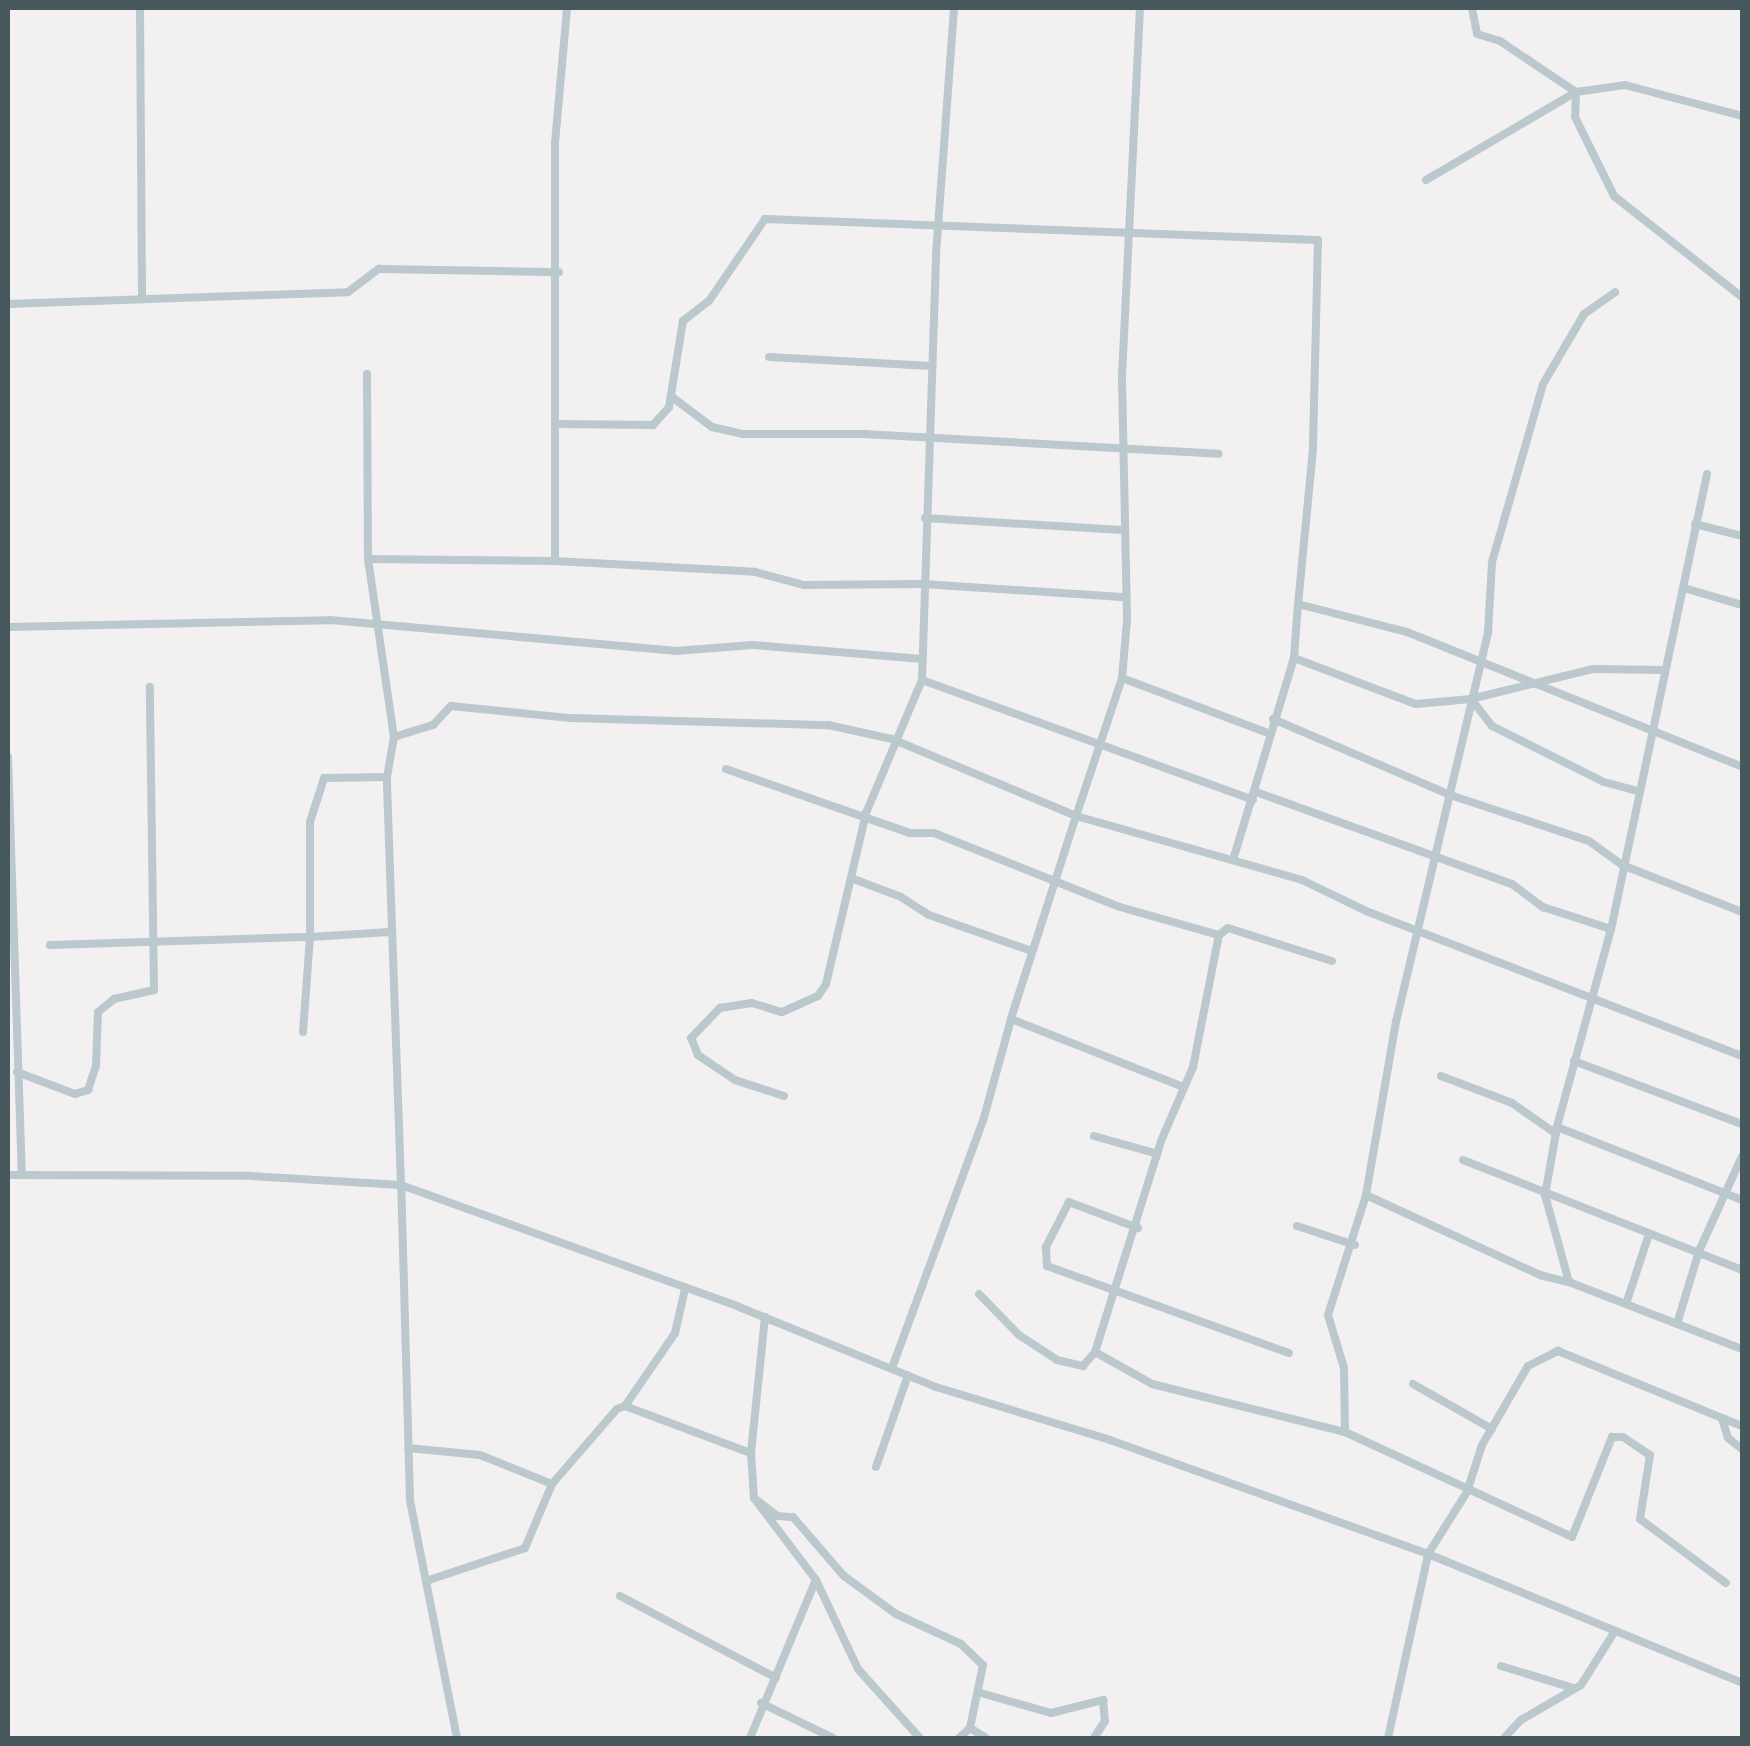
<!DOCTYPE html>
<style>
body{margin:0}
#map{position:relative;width:1750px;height:1746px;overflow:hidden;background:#f2f0f0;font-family:"PT Sans Narrow",sans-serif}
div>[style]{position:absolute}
.minor>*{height:8px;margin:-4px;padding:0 4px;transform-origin:4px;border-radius:4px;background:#bbc8cd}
span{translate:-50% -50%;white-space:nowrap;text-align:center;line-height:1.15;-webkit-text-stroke:8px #fff;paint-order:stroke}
.frame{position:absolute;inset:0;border:10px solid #47585d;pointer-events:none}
</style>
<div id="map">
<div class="minor">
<i style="left:140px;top:8px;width:291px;rotate:89.6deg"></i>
<i style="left:1140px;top:8px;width:371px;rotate:92.8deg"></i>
<i style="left:1122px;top:379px;width:241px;rotate:88.8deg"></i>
<i style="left:1127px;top:620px;width:58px;rotate:94.9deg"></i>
<i style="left:1122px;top:678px;width:145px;rotate:108.4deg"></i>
<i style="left:1076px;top:816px;width:235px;rotate:15.8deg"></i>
<i style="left:1302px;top:880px;width:71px;rotate:25.8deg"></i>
<i style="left:1366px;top:911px;width:403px;rotate:21.1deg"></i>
<i style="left:1472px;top:8px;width:26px;rotate:79deg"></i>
<i style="left:1477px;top:34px;width:24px;rotate:17deg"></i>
<i style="left:1500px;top:41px;width:92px;rotate:33.9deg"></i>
<i style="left:1576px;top:92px;width:25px;rotate:92deg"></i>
<i style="left:1575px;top:117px;width:88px;rotate:63.7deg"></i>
<i style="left:1614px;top:196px;width:163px;rotate:38.3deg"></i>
<i style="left:1426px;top:180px;width:174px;rotate:-30.4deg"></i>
<i style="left:1576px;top:92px;width:49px;rotate:-8.1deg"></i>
<i style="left:1625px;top:85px;width:121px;rotate:14.8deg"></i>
<i style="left:8px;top:304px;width:340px;rotate:-2deg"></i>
<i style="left:348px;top:292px;width:39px;rotate:-37deg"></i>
<i style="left:379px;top:269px;width:180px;rotate:1deg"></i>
<i style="left:769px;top:357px;width:162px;rotate:3.2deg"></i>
<i style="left:367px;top:374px;width:185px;rotate:89.7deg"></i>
<i style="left:368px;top:559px;width:180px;rotate:81.7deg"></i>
<i style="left:672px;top:397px;width:50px;rotate:36.9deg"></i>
<i style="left:712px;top:427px;width:32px;rotate:13deg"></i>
<i style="left:743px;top:434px;width:121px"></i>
<i style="left:864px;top:434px;width:355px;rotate:3.2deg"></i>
<i style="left:555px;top:424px;width:98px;rotate:0.6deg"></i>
<i style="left:653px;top:425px;width:24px;rotate:-48deg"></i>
<i style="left:669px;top:407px;width:87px;rotate:-80.8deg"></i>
<i style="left:683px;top:321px;width:33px;rotate:-38deg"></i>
<i style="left:709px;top:301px;width:99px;rotate:-55.7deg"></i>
<i style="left:765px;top:219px;width:553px;rotate:2.17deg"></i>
<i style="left:1318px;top:240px;width:209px;rotate:91.4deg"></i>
<i style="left:1313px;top:449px;width:156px;rotate:95.5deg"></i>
<i style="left:1298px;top:604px;width:113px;rotate:14.4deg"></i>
<i style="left:1407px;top:632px;width:361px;rotate:21.9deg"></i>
<i style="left:1707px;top:474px;width:465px;rotate:101.9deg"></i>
<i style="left:1611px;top:929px;width:205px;rotate:105.3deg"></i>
<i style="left:1557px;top:1127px;width:69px;rotate:100deg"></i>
<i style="left:1545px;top:1195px;width:90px;rotate:74.6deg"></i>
<i style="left:1569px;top:1282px;width:186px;rotate:21.2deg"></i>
<i style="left:925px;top:518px;width:197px;rotate:3.5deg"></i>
<i style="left:1695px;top:524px;width:49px;rotate:14.3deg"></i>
<i style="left:368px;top:559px;width:187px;rotate:0.6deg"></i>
<i style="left:555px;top:561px;width:200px;rotate:3.1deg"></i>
<i style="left:755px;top:572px;width:51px;rotate:14.9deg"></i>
<i style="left:804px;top:585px;width:118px;rotate:-0.5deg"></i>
<i style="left:922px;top:584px;width:200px;rotate:3.7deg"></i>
<i style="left:555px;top:561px;width:418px;rotate:-90deg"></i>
<i style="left:555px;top:143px;width:136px;rotate:-84.9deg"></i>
<i style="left:1684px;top:588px;width:60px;rotate:16.3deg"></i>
<i style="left:8px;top:627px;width:322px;rotate:-1.2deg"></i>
<i style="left:330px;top:620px;width:346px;rotate:5.1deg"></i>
<i style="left:675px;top:651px;width:78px;rotate:-4.4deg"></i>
<i style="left:753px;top:645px;width:170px;rotate:4.7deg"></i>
<i style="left:1294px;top:658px;width:130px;rotate:20.7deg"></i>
<i style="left:1416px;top:704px;width:55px;rotate:-5.2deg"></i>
<i style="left:1471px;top:699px;width:126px;rotate:-13.8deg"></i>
<i style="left:1593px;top:669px;width:72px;rotate:0.8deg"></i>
<i style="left:1122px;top:678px;width:156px;rotate:20.6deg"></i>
<i style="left:922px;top:680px;width:352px;rotate:19.9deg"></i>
<i style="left:1471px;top:699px;width:34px;rotate:52deg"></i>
<i style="left:1492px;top:726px;width:125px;rotate:26.6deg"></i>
<i style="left:1604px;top:782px;width:35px;rotate:15deg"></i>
<i style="left:1273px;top:719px;width:193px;rotate:23.2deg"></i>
<i style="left:1450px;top:795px;width:146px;rotate:18.3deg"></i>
<i style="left:1589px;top:841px;width:41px;rotate:36deg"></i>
<i style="left:1622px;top:865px;width:129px;rotate:21.4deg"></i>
<i style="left:8px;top:757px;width:418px;rotate:88.1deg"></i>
<i style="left:726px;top:769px;width:195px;rotate:19.2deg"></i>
<i style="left:910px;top:833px;width:24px"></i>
<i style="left:934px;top:833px;width:200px;rotate:21.7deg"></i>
<i style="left:1120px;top:907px;width:103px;rotate:15.8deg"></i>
<i style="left:1219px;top:935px;width:11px;rotate:-38deg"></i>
<i style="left:1228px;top:928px;width:109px;rotate:17.6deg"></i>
<i style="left:1256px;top:792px;width:272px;rotate:19.8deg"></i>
<i style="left:1512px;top:884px;width:39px;rotate:37deg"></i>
<i style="left:1543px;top:907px;width:71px;rotate:17.9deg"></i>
<i style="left:1233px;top:860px;width:211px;rotate:-73.2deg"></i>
<i style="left:1294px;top:658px;width:54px;rotate:-85.8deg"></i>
<i style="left:851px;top:878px;width:53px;rotate:20.8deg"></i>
<i style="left:901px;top:897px;width:33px;rotate:33deg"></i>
<i style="left:929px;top:915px;width:109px;rotate:19.3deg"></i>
<i style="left:50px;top:945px;width:260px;rotate:-1.8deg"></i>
<i style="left:310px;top:937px;width:115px;rotate:-90deg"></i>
<i style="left:310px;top:822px;width:46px;rotate:-72.3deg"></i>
<i style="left:324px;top:778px;width:63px;rotate:-0.9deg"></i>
<i style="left:303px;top:1032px;width:95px;rotate:-85.8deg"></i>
<i style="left:310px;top:937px;width:80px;rotate:-3.6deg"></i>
<i style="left:1574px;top:1061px;width:179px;rotate:20.6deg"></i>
<i style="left:17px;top:1072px;width:62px;rotate:20.8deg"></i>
<i style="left:75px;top:1094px;width:14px;rotate:-17deg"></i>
<i style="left:88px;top:1090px;width:25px;rotate:-72deg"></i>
<i style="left:96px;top:1066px;width:54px;rotate:-87.9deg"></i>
<i style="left:98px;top:1012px;width:21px;rotate:-39deg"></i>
<i style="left:114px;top:999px;width:41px;rotate:-12.7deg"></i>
<i style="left:154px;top:990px;width:303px;rotate:-90.8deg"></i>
<i style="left:1441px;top:1076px;width:76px;rotate:20.8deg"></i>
<i style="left:1512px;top:1103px;width:52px;rotate:34.9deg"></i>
<i style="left:784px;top:1096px;width:52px;rotate:-161.9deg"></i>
<i style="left:735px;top:1080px;width:45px;rotate:-146deg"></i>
<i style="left:698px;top:1055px;width:18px;rotate:-112deg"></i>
<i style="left:691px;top:1038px;width:42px;rotate:-46deg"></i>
<i style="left:720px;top:1008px;width:32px;rotate:-9deg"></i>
<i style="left:752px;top:1003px;width:31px;rotate:17deg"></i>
<i style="left:782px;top:1012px;width:39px;rotate:-24deg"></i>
<i style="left:818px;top:996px;width:14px;rotate:-56deg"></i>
<i style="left:826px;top:984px;width:176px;rotate:-76.8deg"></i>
<i style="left:866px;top:813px;width:144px;rotate:-67.2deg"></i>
<i style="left:922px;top:680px;width:426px;rotate:-88.1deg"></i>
<i style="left:936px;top:254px;width:247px;rotate:-85.8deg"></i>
<i style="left:1557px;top:1127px;width:199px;rotate:21.5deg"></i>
<i style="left:1094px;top:1136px;width:66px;rotate:15.7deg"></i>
<i style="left:1463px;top:1160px;width:300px;rotate:21.5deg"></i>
<i style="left:8px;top:1175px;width:243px;rotate:0.2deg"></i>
<i style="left:251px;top:1176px;width:150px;rotate:3.4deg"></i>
<i style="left:401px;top:1185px;width:408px;rotate:-92deg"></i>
<i style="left:387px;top:777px;width:41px;rotate:-80.1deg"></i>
<i style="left:394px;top:737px;width:41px;rotate:-17.1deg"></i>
<i style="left:433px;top:725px;width:26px;rotate:-47deg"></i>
<i style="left:451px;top:706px;width:120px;rotate:5.8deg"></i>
<i style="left:570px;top:718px;width:258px;rotate:1.6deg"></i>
<i style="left:828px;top:725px;width:66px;rotate:12.3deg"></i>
<i style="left:892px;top:739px;width:199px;rotate:22.7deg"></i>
<i style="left:1076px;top:816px;width:213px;rotate:107.8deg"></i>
<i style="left:1011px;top:1019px;width:186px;rotate:21.5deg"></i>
<i style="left:1366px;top:1195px;width:192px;rotate:24.7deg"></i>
<i style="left:1540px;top:1275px;width:29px;rotate:14deg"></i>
<i style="left:1297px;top:1226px;width:61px;rotate:18.1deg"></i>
<i style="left:1138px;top:1228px;width:74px;rotate:-159.4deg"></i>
<i style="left:1069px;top:1202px;width:51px;rotate:117.1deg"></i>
<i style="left:1046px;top:1247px;width:19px;rotate:87deg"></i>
<i style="left:1047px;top:1266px;width:257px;rotate:19.8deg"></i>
<i style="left:979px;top:1294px;width:57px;rotate:45.7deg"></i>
<i style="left:1019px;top:1335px;width:45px;rotate:33.3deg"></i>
<i style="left:1057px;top:1360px;width:27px;rotate:13deg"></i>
<i style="left:1083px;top:1366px;width:18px;rotate:-49deg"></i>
<i style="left:1095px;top:1352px;width:221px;rotate:-72.6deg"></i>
<i style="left:1161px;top:1141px;width:81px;rotate:-66.6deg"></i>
<i style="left:1193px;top:1067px;width:135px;rotate:-78.9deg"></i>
<i style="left:1627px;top:1301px;width:71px;rotate:-71.8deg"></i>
<i style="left:765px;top:1317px;width:137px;rotate:95.9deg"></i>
<i style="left:751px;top:1453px;width:45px;rotate:86.2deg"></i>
<i style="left:754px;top:1498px;width:103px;rotate:52.9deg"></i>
<i style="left:816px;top:1580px;width:98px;rotate:64.7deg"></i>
<i style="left:858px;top:1669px;width:93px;rotate:48.1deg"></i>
<i style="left:1677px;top:1324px;width:76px;rotate:-73.2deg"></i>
<i style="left:1699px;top:1251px;width:104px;rotate:-65.6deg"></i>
<i style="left:1095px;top:1352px;width:65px;rotate:29.3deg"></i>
<i style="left:1152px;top:1384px;width:199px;rotate:14deg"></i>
<i style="left:1345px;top:1432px;width:250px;rotate:24.8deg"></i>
<i style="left:1572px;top:1537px;width:108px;rotate:-68.2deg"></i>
<i style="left:1612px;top:1437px;width:11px"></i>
<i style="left:1623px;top:1437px;width:32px;rotate:34deg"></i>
<i style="left:1650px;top:1455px;width:65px;rotate:98.9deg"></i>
<i style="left:1640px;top:1519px;width:107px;rotate:36.7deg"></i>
<i style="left:892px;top:1368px;width:263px;rotate:-69.8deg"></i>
<i style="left:983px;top:1121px;width:106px;rotate:-74.6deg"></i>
<i style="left:1413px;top:1384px;width:91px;rotate:29.7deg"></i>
<i style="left:625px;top:1406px;width:88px;rotate:-55.6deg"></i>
<i style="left:675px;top:1333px;width:45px;rotate:-77.2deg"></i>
<i style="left:1722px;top:1419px;width:20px;rotate:72deg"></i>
<i style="left:1728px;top:1438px;width:18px;rotate:38deg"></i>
<i style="left:1345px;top:1432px;width:64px;rotate:-90.9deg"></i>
<i style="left:1344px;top:1368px;width:55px;rotate:-106.8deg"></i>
<i style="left:1328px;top:1315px;width:126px;rotate:-72.4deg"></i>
<i style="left:1366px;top:1195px;width:176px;rotate:-80.2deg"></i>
<i style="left:1396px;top:1022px;width:401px;rotate:-76.7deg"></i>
<i style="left:1488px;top:632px;width:70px;rotate:-86.7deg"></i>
<i style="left:1492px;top:562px;width:185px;rotate:-74deg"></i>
<i style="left:1543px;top:384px;width:81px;rotate:-59.6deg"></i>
<i style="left:1584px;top:314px;width:38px;rotate:-35deg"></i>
<i style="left:408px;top:1448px;width:72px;rotate:5.6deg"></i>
<i style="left:480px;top:1455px;width:78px;rotate:21.9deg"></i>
<i style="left:876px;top:1467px;width:97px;rotate:-70.8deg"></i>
<i style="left:758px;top:1501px;width:24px;rotate:38deg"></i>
<i style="left:777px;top:1516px;width:16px;rotate:4deg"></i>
<i style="left:793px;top:1517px;width:78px;rotate:49.2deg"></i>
<i style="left:844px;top:1576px;width:64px;rotate:36.2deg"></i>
<i style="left:896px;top:1614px;width:72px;rotate:24.8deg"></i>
<i style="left:961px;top:1644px;width:30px;rotate:44deg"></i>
<i style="left:983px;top:1665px;width:64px;rotate:101.7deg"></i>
<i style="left:970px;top:1728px;width:19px;rotate:32deg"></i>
<i style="left:426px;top:1581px;width:104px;rotate:-18.4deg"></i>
<i style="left:525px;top:1548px;width:69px;rotate:-67.1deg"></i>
<i style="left:552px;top:1484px;width:99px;rotate:-49.1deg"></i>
<i style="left:617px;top:1409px;width:9px;rotate:-21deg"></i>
<i style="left:625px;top:1406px;width:134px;rotate:20.5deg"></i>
<i style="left:620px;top:1596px;width:176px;rotate:27.7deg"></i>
<i style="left:1501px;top:1666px;width:75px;rotate:17deg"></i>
<i style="left:981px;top:1693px;width:73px;rotate:15.9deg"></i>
<i style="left:1051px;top:1713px;width:54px;rotate:-14deg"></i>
<i style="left:1103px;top:1700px;width:21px;rotate:85deg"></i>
<i style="left:1105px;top:1721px;width:20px;rotate:123deg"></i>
<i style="left:761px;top:1703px;width:80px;rotate:25.9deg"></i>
<i style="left:457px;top:1738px;width:243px;rotate:-101.2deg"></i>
<i style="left:410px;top:1500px;width:315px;rotate:-91.6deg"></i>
<i style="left:401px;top:1185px;width:359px;rotate:19.8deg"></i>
<i style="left:739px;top:1307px;width:213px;rotate:22.1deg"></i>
<i style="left:936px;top:1387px;width:182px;rotate:16.9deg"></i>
<i style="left:1110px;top:1440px;width:338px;rotate:19.7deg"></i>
<i style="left:1428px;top:1554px;width:339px;rotate:22.3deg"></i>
<i style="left:750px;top:1738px;width:169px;rotate:-67.4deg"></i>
<i style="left:959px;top:1738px;width:15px;rotate:-42deg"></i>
<i style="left:1388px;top:1738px;width:188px;rotate:-77.7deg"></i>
<i style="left:1428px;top:1554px;width:73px;rotate:-57.8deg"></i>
<i style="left:1467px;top:1492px;width:49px;rotate:-72.3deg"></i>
<i style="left:1482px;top:1445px;width:91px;rotate:-59.8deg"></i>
<i style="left:1528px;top:1366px;width:34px;rotate:-27deg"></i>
<i style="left:1558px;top:1351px;width:199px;rotate:22.2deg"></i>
<i style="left:1504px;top:1738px;width:25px;rotate:-47deg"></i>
<i style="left:1521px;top:1720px;width:69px;rotate:-30.3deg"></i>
<i style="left:1581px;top:1685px;width:64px;rotate:-57.8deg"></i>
</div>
<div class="frame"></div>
</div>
